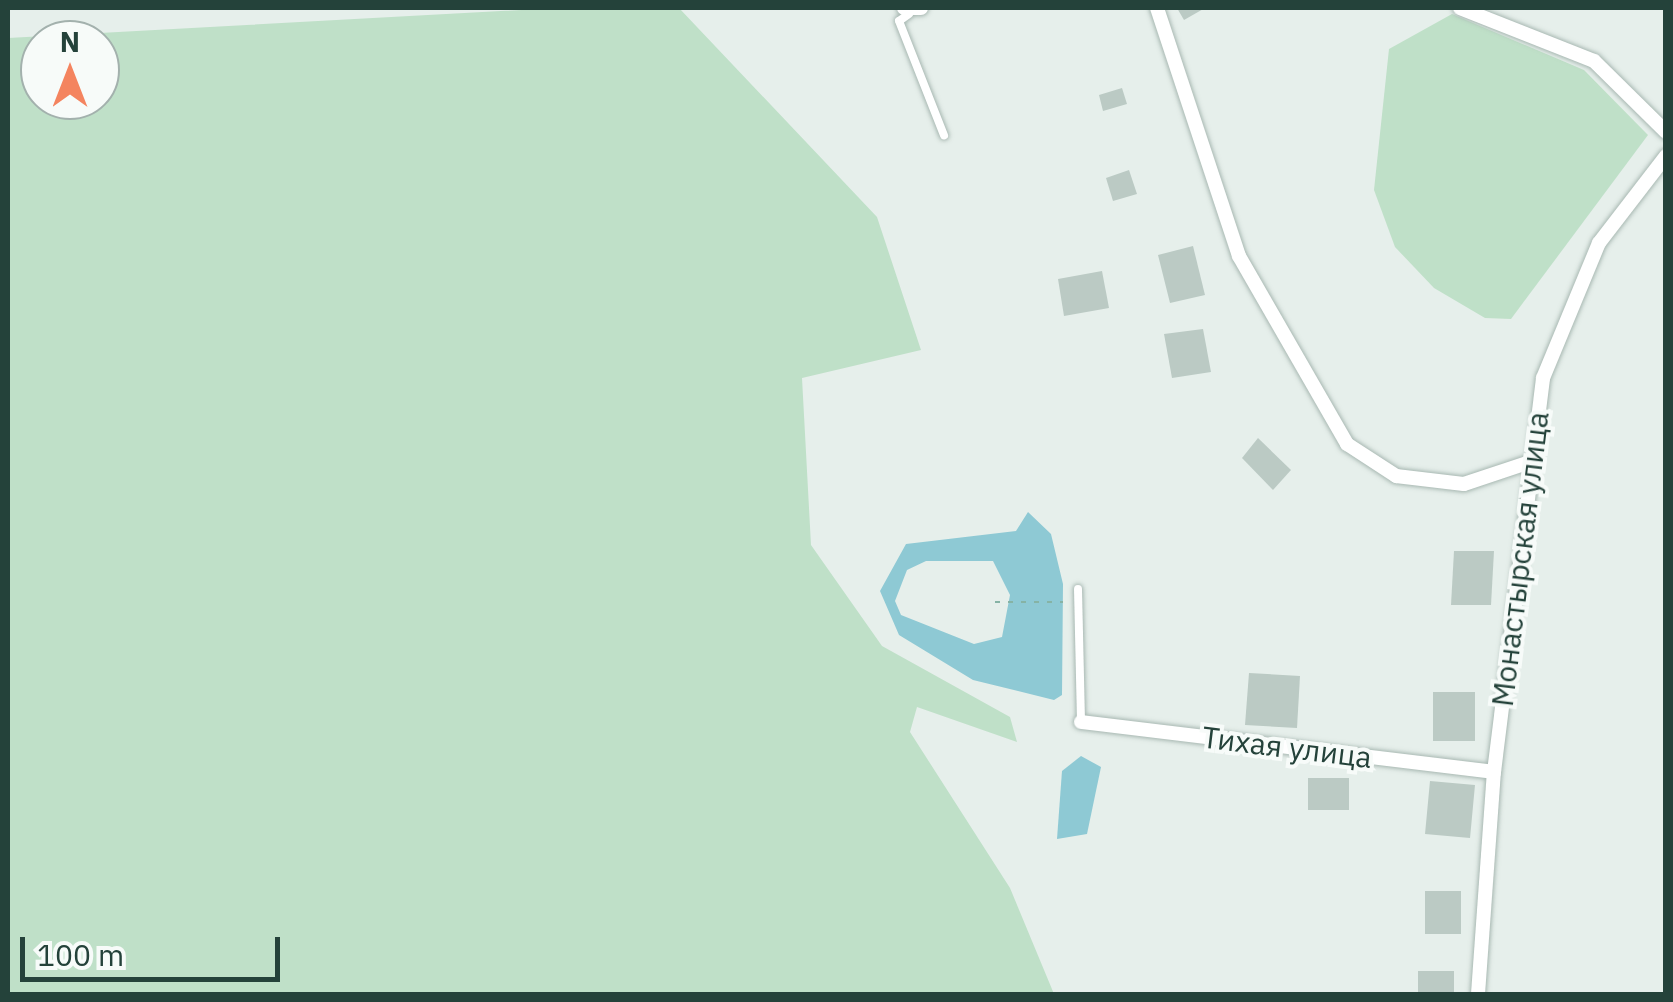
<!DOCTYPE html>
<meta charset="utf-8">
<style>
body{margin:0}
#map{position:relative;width:1673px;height:1002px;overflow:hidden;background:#e6efeb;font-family:"IBM Plex Sans",sans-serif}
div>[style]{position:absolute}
.green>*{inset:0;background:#bfe0c8}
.water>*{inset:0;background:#8ec9d4}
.building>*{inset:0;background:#bbcac4}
.path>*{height:2.5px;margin-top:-1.25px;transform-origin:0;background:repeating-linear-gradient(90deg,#86b3a5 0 5px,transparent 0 13px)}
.roads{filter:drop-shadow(0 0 2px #a8b8b2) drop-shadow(0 0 2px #a8b8b2)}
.lane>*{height:8px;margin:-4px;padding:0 4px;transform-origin:4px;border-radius:4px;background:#fff}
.street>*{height:14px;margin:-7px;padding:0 7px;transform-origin:7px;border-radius:7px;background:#fff}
span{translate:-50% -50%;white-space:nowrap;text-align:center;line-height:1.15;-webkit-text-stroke:8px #f7fbf9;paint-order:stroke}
.street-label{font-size:30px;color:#24423a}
.frame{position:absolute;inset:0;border:10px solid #24423a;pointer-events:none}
.north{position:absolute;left:20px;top:20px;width:100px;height:100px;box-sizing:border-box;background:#f7fbf9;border:2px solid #a3b1ad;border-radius:50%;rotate:0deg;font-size:28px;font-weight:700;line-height:40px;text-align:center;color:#24423a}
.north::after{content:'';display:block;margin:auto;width:35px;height:45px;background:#f4845f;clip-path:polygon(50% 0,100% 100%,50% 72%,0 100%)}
.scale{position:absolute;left:20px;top:937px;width:260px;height:45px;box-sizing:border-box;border:5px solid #24423a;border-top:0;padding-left:12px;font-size:30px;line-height:35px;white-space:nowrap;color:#24423a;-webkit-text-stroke:8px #f7fbf9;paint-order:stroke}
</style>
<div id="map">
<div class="green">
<i style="clip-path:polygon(evenodd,557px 8px,679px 8px,877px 217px,921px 350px,802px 378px,811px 545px,882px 646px,1010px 717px,1017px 742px,917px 707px,910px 732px,1010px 888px,1054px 994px,8px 994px,8px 38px,557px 8px,40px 40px,100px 40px,100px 100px,40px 100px,40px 40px)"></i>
<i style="clip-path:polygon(1452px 14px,1584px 70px,1648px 135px,1511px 319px,1485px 318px,1434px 288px,1395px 247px,1374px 190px,1389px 49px)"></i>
</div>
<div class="water">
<i style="clip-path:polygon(evenodd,1028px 512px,1051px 534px,1063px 584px,1062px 695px,1054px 700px,973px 680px,899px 635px,880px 591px,906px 544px,1016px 531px,1028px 512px,926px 561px,993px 561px,1010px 595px,1002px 637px,974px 644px,901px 615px,895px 601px,907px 570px,926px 561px)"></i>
<i style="clip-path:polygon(1081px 756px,1101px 767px,1087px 834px,1057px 839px,1062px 771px)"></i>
</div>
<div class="building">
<i style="clip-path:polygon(1177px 8px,1205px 8px,1184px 20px)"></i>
<i style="clip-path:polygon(1122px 88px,1127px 104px,1103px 111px,1099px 95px)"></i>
<i style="clip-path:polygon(1129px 170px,1137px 194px,1113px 201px,1106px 178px)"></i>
<i style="clip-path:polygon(1193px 246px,1205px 295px,1170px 303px,1158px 255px)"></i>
<i style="clip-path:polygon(1102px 271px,1109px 308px,1064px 316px,1058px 279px)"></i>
<i style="clip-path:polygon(1203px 329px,1211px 372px,1172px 378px,1164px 334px)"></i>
<i style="clip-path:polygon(1258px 438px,1291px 470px,1273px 490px,1242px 458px)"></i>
<i style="clip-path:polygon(1454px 551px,1494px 551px,1491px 605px,1451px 605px)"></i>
<i style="clip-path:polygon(1249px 673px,1300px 676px,1297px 728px,1245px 725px)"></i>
<i style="clip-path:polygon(1433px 692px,1475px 692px,1475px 741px,1433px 741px)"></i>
<i style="clip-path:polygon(1308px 778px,1349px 778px,1349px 810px,1308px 810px)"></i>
<i style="clip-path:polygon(1430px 781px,1475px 785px,1470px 838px,1425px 834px)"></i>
<i style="clip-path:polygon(1425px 891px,1461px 891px,1461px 934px,1425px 934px)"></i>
<i style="clip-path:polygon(1418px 971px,1454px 971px,1454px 994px,1418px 994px)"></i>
</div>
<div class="path">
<i style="left:995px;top:602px;width:68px"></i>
</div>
<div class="roads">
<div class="lane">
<i style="left:909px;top:14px;width:12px;rotate:145deg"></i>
<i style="left:899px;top:21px;width:123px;rotate:68.5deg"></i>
<i style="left:1078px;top:589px;width:133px;rotate:88.7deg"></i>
</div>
<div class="street">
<i style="left:904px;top:8px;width:17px"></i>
<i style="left:1157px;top:8px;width:261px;rotate:71.7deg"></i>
<i style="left:1239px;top:256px;width:217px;rotate:60.1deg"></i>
<i style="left:1347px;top:444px;width:59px;rotate:33.1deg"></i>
<i style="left:1396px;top:476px;width:68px;rotate:6.7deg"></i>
<i style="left:1464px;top:484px;width:66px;rotate:-18.4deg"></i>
<i style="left:1460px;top:8px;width:144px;rotate:21.6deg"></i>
<i style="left:1594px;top:61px;width:101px;rotate:44.6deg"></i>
<i style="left:1081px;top:722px;width:416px;rotate:6.9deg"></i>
<i style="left:1478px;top:994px;width:223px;rotate:-85.9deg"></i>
<i style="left:1494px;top:772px;width:397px;rotate:-82.9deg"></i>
<i style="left:1543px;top:378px;width:146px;rotate:-67.5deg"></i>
<i style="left:1599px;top:243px;width:110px;rotate:-52.4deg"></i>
</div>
</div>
<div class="street-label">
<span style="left:1520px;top:559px;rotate:-83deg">Монастырская улица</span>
<span style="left:1287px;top:747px;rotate:7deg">Тихая улица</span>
</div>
<div class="frame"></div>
<div class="north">N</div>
<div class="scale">100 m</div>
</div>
